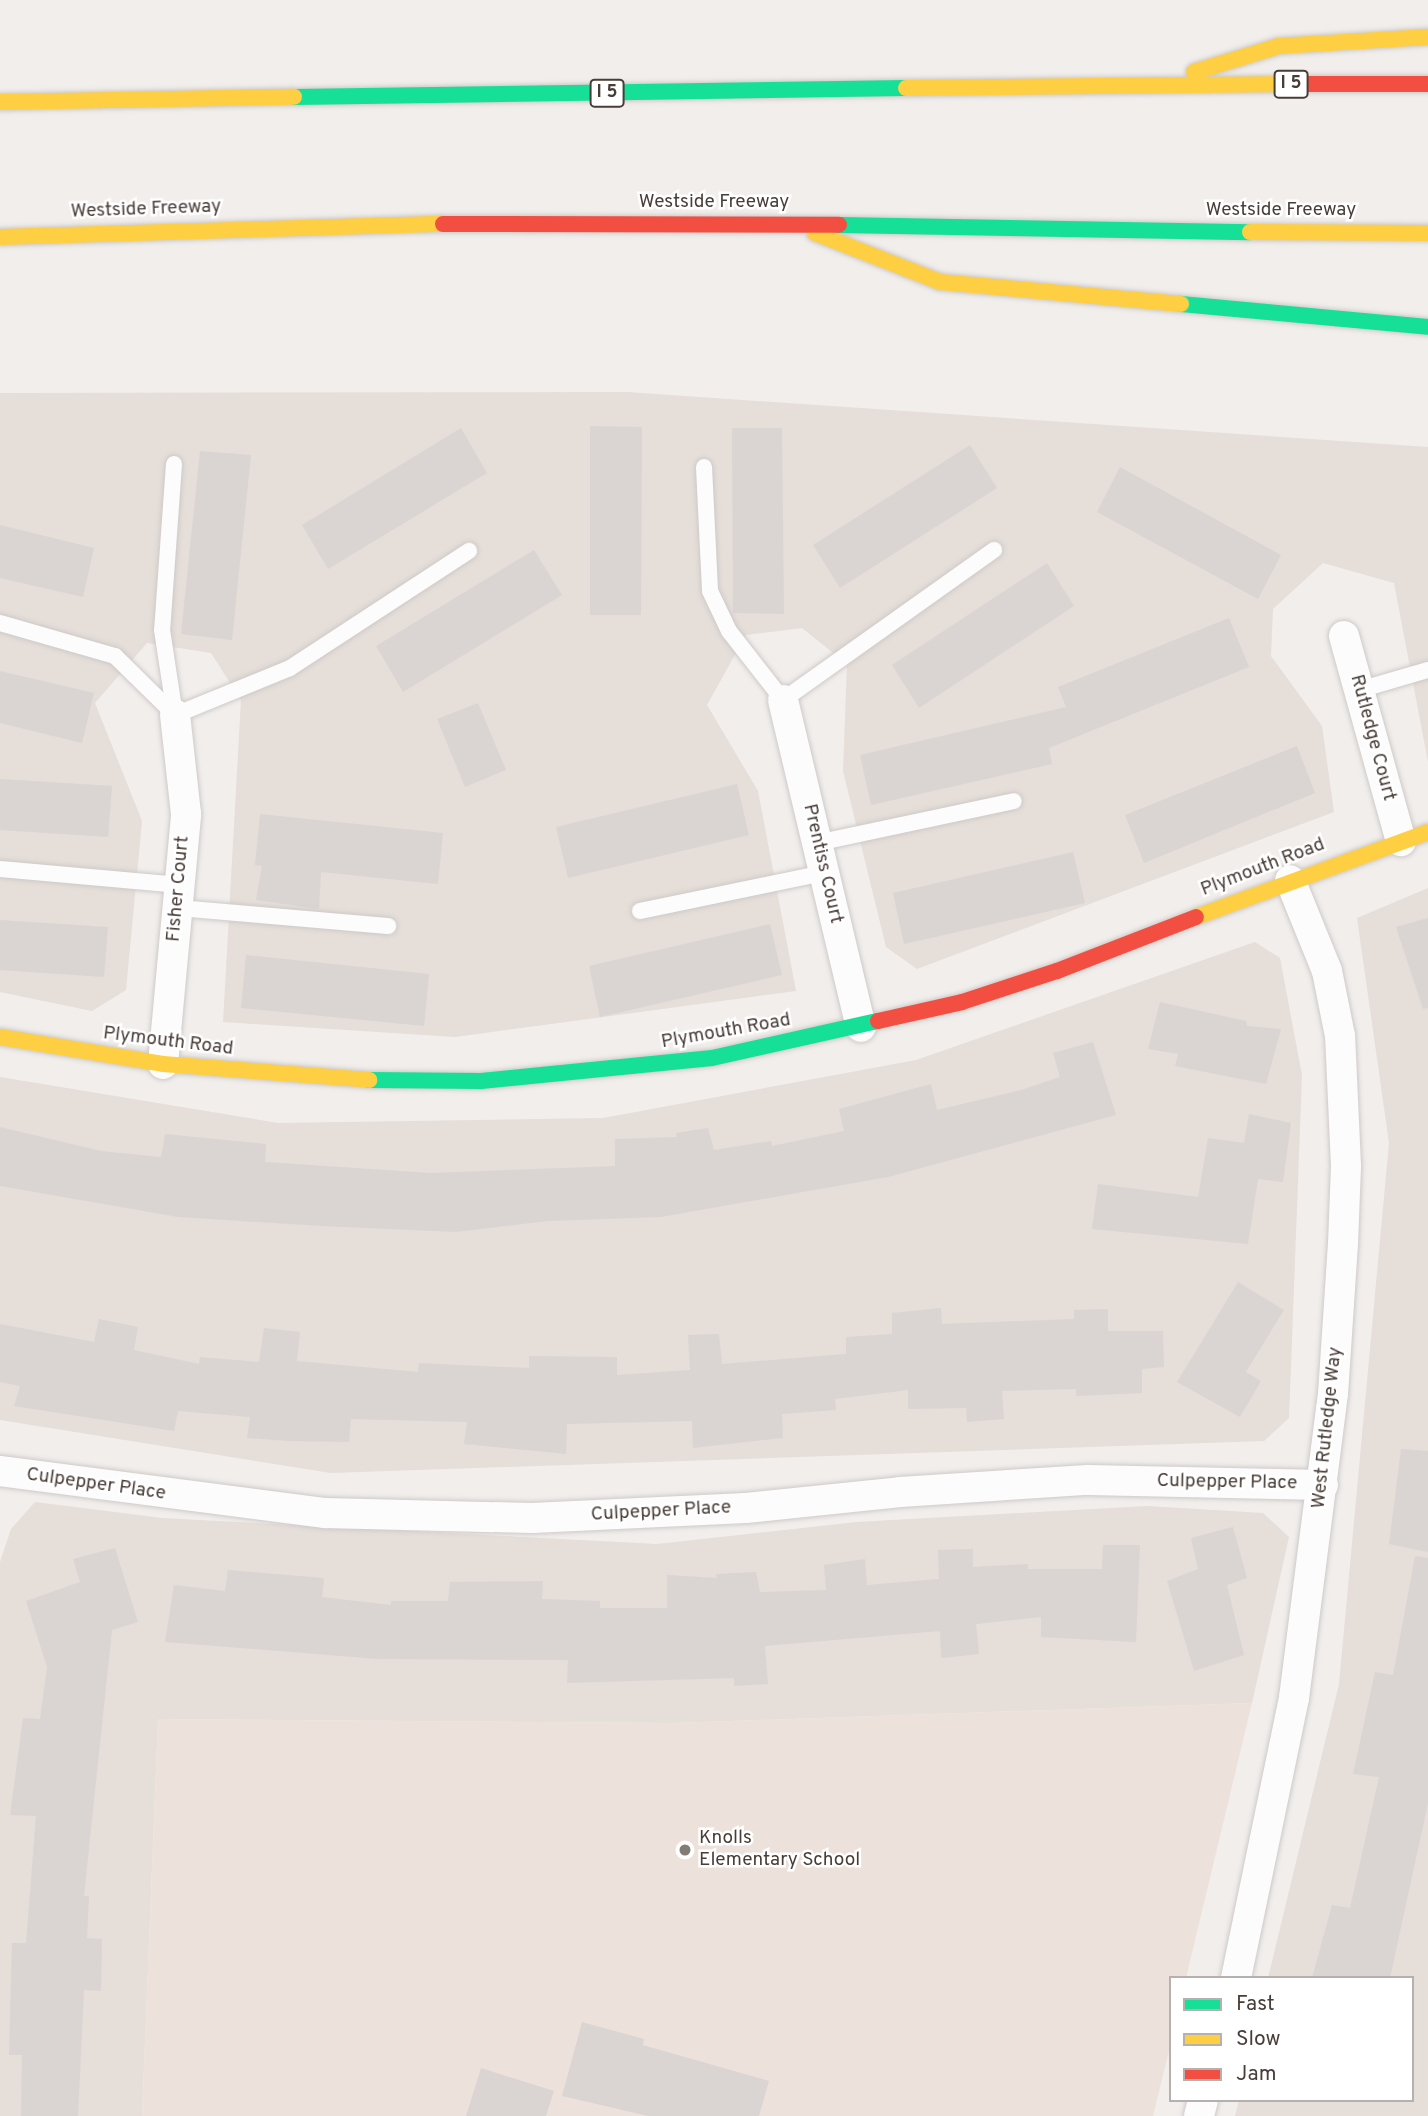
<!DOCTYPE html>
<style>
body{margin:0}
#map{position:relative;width:1428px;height:2116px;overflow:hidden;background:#f1eeec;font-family:Overpass,sans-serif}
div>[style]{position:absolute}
.residential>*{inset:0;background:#e5ded9}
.education>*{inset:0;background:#ece2db}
.building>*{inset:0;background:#dad5d3}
.roads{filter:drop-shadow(0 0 2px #cecac8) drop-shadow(0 0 2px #cecac8)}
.lane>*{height:16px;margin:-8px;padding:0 8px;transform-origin:8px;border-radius:8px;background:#fdfcfc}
.street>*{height:30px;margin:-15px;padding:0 15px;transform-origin:15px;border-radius:15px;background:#fdfcfc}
.fast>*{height:16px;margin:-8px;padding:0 8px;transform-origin:8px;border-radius:8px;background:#16e098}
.slow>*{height:16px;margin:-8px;padding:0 8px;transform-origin:8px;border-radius:8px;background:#ffcf43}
.jam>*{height:16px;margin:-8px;padding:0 8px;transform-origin:8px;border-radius:8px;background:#f24e42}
.dots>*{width:19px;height:19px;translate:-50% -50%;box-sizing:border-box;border:4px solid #fff;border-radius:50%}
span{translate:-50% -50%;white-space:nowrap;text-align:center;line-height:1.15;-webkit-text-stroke:5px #fff;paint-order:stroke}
.shield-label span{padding:2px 5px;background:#fff;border:2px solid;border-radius:5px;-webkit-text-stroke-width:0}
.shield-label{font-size:18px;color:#483d37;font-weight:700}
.street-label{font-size:19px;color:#483d37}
.poi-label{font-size:19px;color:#483d37}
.left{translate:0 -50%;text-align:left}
.legend{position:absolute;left:1169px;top:1976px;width:245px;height:126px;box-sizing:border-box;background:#fff;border:2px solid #b6b1af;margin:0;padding:9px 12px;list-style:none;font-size:21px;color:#483d37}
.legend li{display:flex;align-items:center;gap:14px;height:35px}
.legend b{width:35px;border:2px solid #b6b1af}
</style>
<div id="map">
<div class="residential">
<i style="clip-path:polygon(627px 392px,1428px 447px,1428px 762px,1394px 583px,1323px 563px,1273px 609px,1271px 656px,1322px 726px,1334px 812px,917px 969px,886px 947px,843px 771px,847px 664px,802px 628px,746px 635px,707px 705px,758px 791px,796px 991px,455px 1037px,223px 1022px,241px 700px,211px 653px,147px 643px,95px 703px,142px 821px,126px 990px,92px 1011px,0 992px,0 393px)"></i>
<i style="clip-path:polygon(1428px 888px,1428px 2116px,1235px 2116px,1239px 2100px,1412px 2100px,1412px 1978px,1268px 1978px,1339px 1684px,1389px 1143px,1357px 918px)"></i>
<i style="clip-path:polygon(1255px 942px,1280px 958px,1302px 1075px,1289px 1418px,1264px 1441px,331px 1473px,0 1420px,0 1077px,278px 1123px,603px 1118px,916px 1060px)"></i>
<i style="clip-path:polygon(35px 1502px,162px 1518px,657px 1544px,857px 1522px,1147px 1506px,1263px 1513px,1289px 1537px,1252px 1703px,673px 1723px,158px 1719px,142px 2116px,0 2116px,0 1562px,11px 1529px)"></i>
</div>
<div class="education">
<i style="clip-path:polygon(1252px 1703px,1186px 1978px,1171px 1978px,1171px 2043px,1153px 2116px,142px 2116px,158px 1719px,673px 1723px)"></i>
</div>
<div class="building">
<i style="clip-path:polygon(590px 426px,642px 427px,641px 615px,590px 615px)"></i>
<i style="clip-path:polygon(461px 428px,487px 473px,328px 569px,302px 525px)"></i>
<i style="clip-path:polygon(732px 428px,782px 428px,784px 614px,733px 613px)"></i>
<i style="clip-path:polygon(970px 445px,997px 488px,840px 588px,813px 545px)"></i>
<i style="clip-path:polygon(200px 451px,251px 455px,232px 640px,181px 634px)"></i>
<i style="clip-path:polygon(1120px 467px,1281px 555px,1258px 599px,1097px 512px)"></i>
<i style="clip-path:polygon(0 525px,94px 548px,83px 597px,0 578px)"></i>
<i style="clip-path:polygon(534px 550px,562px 595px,403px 692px,376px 646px)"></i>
<i style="clip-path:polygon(1047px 563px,1074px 606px,919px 708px,892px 665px)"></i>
<i style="clip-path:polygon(1229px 618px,1249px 667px,1049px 748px,1052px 764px,871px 805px,860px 755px,1066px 707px,1058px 687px)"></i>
<i style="clip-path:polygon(0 671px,94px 693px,82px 743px,0 723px)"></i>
<i style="clip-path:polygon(478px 703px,506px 770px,465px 787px,437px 719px)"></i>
<i style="clip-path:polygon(1297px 746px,1315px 793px,1144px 863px,1125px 815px)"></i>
<i style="clip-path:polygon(0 779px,112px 786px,108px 837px,0 830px)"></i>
<i style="clip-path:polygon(737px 784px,749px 835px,568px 878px,556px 827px)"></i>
<i style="clip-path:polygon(260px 814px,443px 833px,438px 884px,321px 872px,319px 909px,256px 900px,262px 866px,255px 865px)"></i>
<i style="clip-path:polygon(1073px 852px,1085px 903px,904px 944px,893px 893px)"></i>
<i style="clip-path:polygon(1428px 918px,1428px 1008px,1423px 1009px,1396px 927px)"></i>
<i style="clip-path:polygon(0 920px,108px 927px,104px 977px,0 970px)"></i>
<i style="clip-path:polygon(770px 924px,782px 975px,600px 1017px,589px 966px)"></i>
<i style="clip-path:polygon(246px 955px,429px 974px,424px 1026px,241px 1008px)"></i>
<i style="clip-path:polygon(1160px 1002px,1246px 1021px,1247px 1026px,1281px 1029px,1266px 1084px,1175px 1066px,1178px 1054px,1148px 1049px)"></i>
<i style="clip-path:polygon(1093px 1042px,1116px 1115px,888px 1177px,661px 1217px,548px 1221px,456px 1232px,322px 1226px,178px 1217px,0 1186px,0 1127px,101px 1151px,161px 1157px,165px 1134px,266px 1144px,265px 1162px,431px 1173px,615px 1166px,615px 1139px,677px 1137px,676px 1133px,708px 1128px,714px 1150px,771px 1141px,772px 1146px,844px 1131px,839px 1109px,931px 1084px,937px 1110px,1021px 1090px,1060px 1077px,1053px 1053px)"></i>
<i style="clip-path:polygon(1249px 1114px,1291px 1123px,1283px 1182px,1258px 1179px,1248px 1244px,1092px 1229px,1098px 1184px,1198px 1197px,1208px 1138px,1244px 1143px)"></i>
<i style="clip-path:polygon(1238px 1282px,1284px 1310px,1246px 1372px,1261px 1381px,1240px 1417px,1177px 1382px)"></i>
<i style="clip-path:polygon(941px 1308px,942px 1324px,1074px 1319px,1074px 1310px,1108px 1309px,1108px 1331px,1163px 1331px,1164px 1367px,1142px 1369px,1142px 1393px,1076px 1396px,1076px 1389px,1002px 1391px,1004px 1419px,967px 1422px,966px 1408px,908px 1409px,908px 1390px,835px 1399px,836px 1410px,782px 1414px,783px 1438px,693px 1448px,692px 1421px,567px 1424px,566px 1454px,464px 1444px,467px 1422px,351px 1419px,349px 1442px,289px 1441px,247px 1438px,250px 1417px,178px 1411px,174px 1431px,14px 1406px,20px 1386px,0 1382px,0 1324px,94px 1342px,99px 1319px,138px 1327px,134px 1350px,199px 1364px,200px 1357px,259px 1362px,264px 1328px,300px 1332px,297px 1361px,418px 1372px,419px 1363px,529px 1368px,529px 1356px,617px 1357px,617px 1375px,690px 1370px,688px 1335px,719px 1334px,722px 1364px,846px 1354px,846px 1337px,892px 1334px,892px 1313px)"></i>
<i style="clip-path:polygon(1401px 1449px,1428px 1451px,1428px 1552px,1389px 1544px)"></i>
<i style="clip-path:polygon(1233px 1527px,1247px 1578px,1227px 1585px,1244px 1655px,1194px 1671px,1167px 1581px,1198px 1569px,1191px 1538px)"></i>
<i style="clip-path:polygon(1103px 1545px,1140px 1545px,1136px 1642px,1041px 1637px,1041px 1617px,976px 1624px,979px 1654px,941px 1658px,940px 1631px,765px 1646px,768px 1684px,734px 1686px,734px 1678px,567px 1683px,568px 1660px,378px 1659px,165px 1642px,174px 1585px,225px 1591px,228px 1570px,324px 1578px,322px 1597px,391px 1605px,391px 1601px,448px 1601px,450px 1582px,543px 1581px,542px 1599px,600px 1601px,600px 1608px,667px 1608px,667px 1575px,717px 1578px,716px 1574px,756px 1572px,760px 1592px,826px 1590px,824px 1565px,865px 1559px,867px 1585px,939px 1579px,938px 1550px,973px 1549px,973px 1567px,1028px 1564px,1028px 1569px,1102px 1569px)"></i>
<i style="clip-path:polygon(115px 1548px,138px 1622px,112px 1630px,84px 1896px,89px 1896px,87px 1938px,102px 1939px,101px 1991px,84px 1990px,78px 2116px,21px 2116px,22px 2055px,9px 2055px,12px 1943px,26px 1943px,36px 1816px,10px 1815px,23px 1718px,40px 1719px,47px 1667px,26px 1601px,80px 1582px,73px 1559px)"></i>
<i style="clip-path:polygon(1415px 1556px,1428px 1558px,1428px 1803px,1390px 1978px,1312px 1978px,1332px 1905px,1350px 1908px,1379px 1777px,1353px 1774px,1375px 1672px,1393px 1675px)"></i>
<i style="clip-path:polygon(582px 2022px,644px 2039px,643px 2045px,769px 2081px,759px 2116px,648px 2116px,562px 2096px)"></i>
<i style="clip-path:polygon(481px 2068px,554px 2091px,546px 2116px,466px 2116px)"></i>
</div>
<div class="roads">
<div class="lane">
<i style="left:174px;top:464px;width:166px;rotate:94.1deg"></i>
<i style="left:162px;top:630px;width:86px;rotate:81.3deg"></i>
<i style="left:704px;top:467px;width:124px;rotate:87.2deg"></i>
<i style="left:710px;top:591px;width:44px;rotate:64.6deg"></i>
<i style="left:729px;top:631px;width:88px;rotate:52deg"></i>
<i style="left:783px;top:700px;width:259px;rotate:-35.4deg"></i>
<i style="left:0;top:623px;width:120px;rotate:16deg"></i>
<i style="left:115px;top:656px;width:84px;rotate:44.5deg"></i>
<i style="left:1359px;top:690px;width:72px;rotate:-16.2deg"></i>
<i style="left:175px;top:715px;width:124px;rotate:-22.2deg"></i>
<i style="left:290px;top:668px;width:214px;rotate:-33.2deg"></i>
<i style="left:817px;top:843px;width:201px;rotate:-12deg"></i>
<i style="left:0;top:869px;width:181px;rotate:5.1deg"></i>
<i style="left:178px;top:908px;width:211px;rotate:4.9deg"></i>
<i style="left:640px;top:911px;width:188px;rotate:-11.7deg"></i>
</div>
<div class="street">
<i style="left:1344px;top:636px;width:213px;rotate:74.5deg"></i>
<i style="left:783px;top:700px;width:336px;rotate:76.6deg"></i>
<i style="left:163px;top:1064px;width:251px;rotate:-84.7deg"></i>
<i style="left:186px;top:814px;width:100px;rotate:-96.3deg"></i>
<i style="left:0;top:1471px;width:328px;rotate:7.4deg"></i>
<i style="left:325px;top:1513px;width:207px;rotate:1.4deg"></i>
<i style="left:532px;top:1518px;width:214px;rotate:-2.7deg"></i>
<i style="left:746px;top:1508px;width:155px;rotate:-5.9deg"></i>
<i style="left:900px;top:1492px;width:188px;rotate:-3.7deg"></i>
<i style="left:1088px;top:1480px;width:235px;rotate:1.2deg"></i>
<i style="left:1236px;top:1978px;width:286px;rotate:-78.3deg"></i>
<i style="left:1294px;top:1698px;width:306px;rotate:-82.7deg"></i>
<i style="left:1333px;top:1394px;width:150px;rotate:-86.2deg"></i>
<i style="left:1343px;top:1244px;width:78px;rotate:-87.8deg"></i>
<i style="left:1346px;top:1166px;width:130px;rotate:-92.6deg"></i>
<i style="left:1340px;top:1036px;width:66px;rotate:-101.3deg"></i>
<i style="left:1327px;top:971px;width:98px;rotate:-112.1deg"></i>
<i style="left:1199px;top:2116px;width:16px;rotate:-76deg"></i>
</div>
<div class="fast">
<i style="left:294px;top:97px;width:612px;rotate:-0.84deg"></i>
<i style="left:839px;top:225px;width:411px;rotate:1deg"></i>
<i style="left:1181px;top:304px;width:248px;rotate:5.3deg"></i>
<i style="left:369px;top:1080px;width:112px;rotate:0.5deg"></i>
<i style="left:481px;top:1081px;width:232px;rotate:-5.7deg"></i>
<i style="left:712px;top:1058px;width:170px;rotate:-12.6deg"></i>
</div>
<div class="slow">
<i style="left:1194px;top:72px;width:89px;rotate:-17deg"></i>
<i style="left:1279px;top:46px;width:149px;rotate:-3.5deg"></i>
<i style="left:906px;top:88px;width:386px;rotate:-0.6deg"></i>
<i style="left:0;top:102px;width:294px;rotate:-1deg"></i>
<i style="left:1250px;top:232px;width:178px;rotate:0.3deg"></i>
<i style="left:815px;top:233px;width:134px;rotate:21.4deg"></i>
<i style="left:940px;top:282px;width:242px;rotate:5.2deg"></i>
<i style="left:0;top:237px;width:443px;rotate:-1.7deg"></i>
<i style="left:1196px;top:917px;width:247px;rotate:-20.1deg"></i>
<i style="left:0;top:1037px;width:165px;rotate:9.4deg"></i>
<i style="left:163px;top:1064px;width:207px;rotate:4.4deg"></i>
</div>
<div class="jam">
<i style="left:1292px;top:84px;width:136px"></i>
<i style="left:443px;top:224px;width:396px;rotate:0.1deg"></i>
<i style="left:878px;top:1021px;width:86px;rotate:-12.7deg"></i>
<i style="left:962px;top:1002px;width:100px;rotate:-18.1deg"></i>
<i style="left:1057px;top:971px;width:149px;rotate:-21.2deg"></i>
</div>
</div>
<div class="dots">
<i style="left:685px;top:1850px;background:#837b76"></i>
</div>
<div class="shield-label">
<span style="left:1291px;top:84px">I 5</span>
<span style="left:607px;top:93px">I 5</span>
</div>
<div class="street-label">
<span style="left:714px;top:203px">Westside Freeway</span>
<span style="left:146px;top:210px;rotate:-2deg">Westside Freeway</span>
<span style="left:1281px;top:211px">Westside Freeway</span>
<span style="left:1372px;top:738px;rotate:75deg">Rutledge Court</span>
<span style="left:822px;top:864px;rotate:77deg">Prentiss Court</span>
<span style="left:1263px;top:868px;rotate:-21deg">Plymouth Road</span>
<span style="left:179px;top:889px;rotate:-85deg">Fisher Court</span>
<span style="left:726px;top:1032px;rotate:-10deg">Plymouth Road</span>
<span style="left:168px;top:1042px;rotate:7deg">Plymouth Road</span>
<span style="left:1328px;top:1428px;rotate:-84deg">West Rutledge Way</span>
<span style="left:1227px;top:1483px;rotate:1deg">Culpepper Place</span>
<span style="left:96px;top:1485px;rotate:8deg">Culpepper Place</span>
<span style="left:661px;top:1512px;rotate:-3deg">Culpepper Place</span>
</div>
<div class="poi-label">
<span class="left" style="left:699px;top:1850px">Knolls<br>Elementary School</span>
</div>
<ul class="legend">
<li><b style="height:9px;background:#16e098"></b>Fast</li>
<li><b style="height:9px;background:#ffcf43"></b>Slow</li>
<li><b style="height:9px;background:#f24e42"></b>Jam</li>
</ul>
</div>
